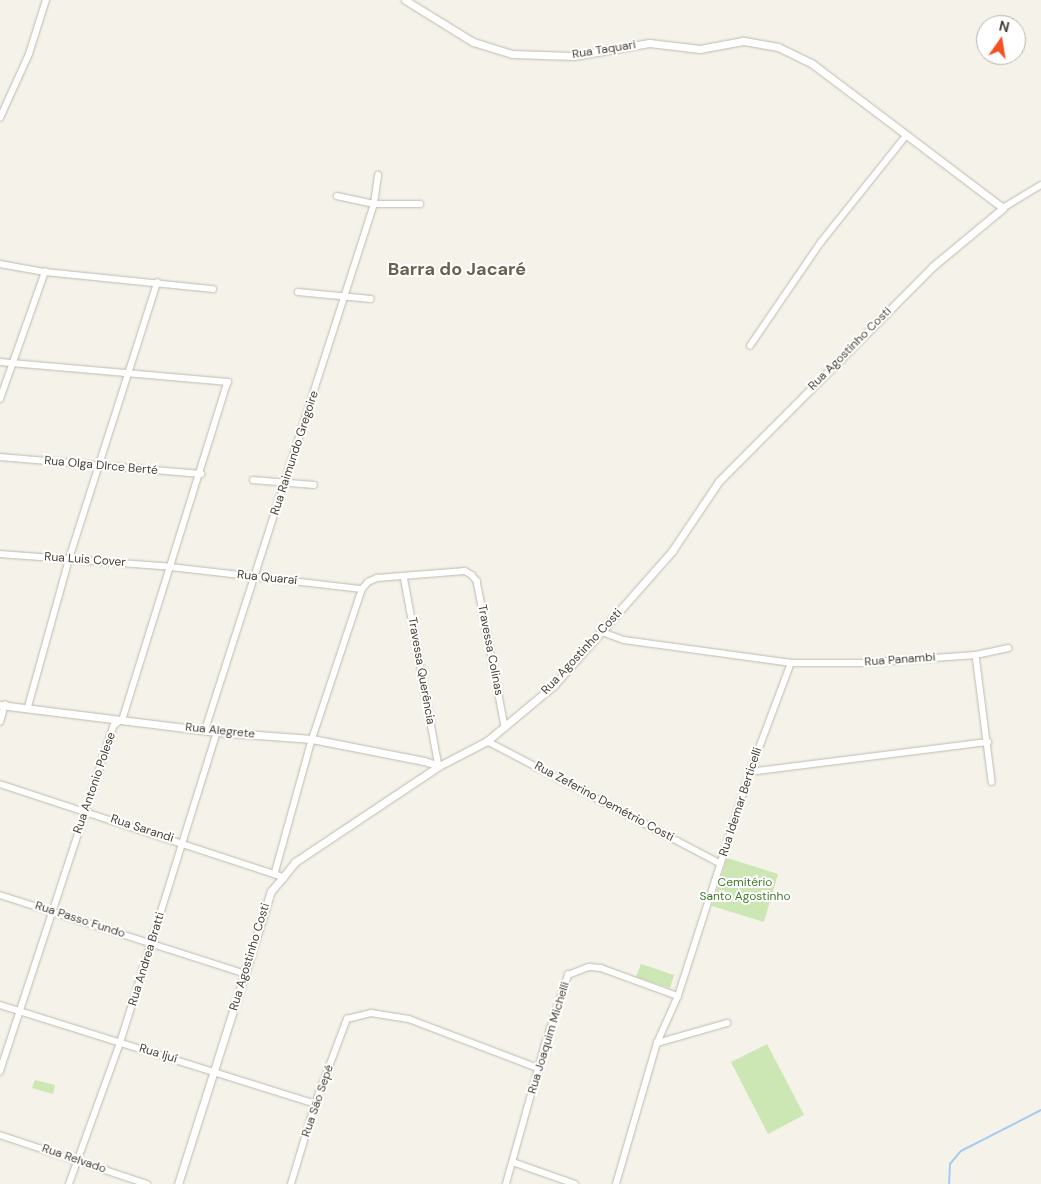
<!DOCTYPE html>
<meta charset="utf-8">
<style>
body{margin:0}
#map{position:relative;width:1041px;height:1184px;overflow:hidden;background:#f4f2e9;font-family:"DM Sans",sans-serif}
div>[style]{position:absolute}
.green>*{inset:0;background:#cce7b3}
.stream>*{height:2px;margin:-1px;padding:0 1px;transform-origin:1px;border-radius:1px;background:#a8ccef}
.roads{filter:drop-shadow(0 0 1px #bfbaac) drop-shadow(0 0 1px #bfbaac)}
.minor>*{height:5.5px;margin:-2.75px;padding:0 2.75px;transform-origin:2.75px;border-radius:2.75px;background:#fff}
.tertiary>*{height:7px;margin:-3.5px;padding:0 3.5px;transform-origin:3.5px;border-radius:3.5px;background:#fff}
span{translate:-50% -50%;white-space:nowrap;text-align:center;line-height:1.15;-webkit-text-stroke:4px #fff;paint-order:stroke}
.street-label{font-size:12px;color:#484338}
.park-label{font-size:12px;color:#43782c}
.district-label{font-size:18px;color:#6a614f;font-weight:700}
.north{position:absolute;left:976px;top:15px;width:50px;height:50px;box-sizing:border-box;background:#fff;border:1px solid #b6b4af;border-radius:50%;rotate:13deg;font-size:14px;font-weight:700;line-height:20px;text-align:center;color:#484338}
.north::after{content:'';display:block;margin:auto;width:18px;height:22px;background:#f45021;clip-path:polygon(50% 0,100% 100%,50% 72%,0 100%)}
</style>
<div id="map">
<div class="green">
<i style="clip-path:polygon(727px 858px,778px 874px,764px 922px,712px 906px)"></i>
<i style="clip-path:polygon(641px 964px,674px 975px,670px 988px,636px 977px)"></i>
<i style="clip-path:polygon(767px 1044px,804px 1115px,768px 1134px,731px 1062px)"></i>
<i style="clip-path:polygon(35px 1080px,55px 1085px,53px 1094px,32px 1088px)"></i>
</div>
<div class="stream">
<i style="left:949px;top:1184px;width:20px;rotate:-87deg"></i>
<i style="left:950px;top:1164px;width:17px;rotate:-50deg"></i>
<i style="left:961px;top:1151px;width:90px;rotate:-27.1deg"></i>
</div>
<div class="roads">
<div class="minor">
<i style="left:0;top:118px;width:70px;rotate:-65.6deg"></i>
<i style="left:29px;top:54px;width:57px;rotate:-72.5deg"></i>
<i style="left:337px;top:196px;width:38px;rotate:12deg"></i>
<i style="left:374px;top:204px;width:46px"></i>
<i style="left:1003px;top:208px;width:44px;rotate:-31.2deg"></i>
<i style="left:0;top:264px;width:46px;rotate:10.1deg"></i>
<i style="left:45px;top:272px;width:169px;rotate:5.8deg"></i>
<i style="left:298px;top:292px;width:73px;rotate:5.5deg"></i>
<i style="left:750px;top:346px;width:126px;rotate:-55.7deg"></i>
<i style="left:821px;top:242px;width:136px;rotate:-51.3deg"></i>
<i style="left:0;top:362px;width:229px;rotate:5deg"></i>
<i style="left:228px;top:382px;width:353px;rotate:107.3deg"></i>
<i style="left:123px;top:719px;width:11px;rotate:142deg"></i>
<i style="left:114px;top:726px;width:364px;rotate:108.2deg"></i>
<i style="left:0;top:399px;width:135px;rotate:-70.5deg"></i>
<i style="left:0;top:457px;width:202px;rotate:4.8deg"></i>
<i style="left:253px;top:480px;width:61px;rotate:4.7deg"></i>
<i style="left:0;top:554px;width:171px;rotate:4.3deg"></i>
<i style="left:171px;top:567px;width:192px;rotate:6.6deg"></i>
<i style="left:404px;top:576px;width:193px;rotate:79.6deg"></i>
<i style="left:602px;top:632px;width:23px;rotate:20deg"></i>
<i style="left:624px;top:640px;width:169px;rotate:7.8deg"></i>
<i style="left:791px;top:663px;width:72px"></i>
<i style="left:863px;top:663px;width:113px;rotate:-4deg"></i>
<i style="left:976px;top:655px;width:33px;rotate:-12deg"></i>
<i style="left:976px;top:655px;width:128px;rotate:82.8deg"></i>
<i style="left:28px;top:707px;width:154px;rotate:-74.5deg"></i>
<i style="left:69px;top:559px;width:290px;rotate:-72.3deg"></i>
<i style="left:0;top:722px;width:18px;rotate:-74deg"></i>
<i style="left:205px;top:730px;width:552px;rotate:-72.19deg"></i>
<i style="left:374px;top:204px;width:29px;rotate:-82deg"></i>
<i style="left:487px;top:741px;width:264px;rotate:27.7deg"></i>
<i style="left:750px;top:772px;width:240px;rotate:-7.2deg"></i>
<i style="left:0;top:784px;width:298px;rotate:18.2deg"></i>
<i style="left:275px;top:872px;width:138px;rotate:-74.5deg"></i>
<i style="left:312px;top:739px;width:158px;rotate:-71.6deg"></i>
<i style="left:362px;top:589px;width:9px;rotate:-49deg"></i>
<i style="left:368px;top:582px;width:10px;rotate:-24deg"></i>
<i style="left:377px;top:578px;width:88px;rotate:-4.5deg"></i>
<i style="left:465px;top:571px;width:8px;rotate:30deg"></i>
<i style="left:472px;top:575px;width:8px;rotate:50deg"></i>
<i style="left:477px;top:581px;width:149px;rotate:79.1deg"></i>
<i style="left:0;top:895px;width:258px;rotate:17.8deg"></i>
<i style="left:0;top:1005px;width:330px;rotate:17.4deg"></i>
<i style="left:657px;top:1043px;width:73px;rotate:-15.9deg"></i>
<i style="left:0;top:1135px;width:155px;rotate:18.4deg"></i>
<i style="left:513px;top:1162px;width:66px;rotate:19.5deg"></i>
<i style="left:69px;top:1184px;width:150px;rotate:-70.1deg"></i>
<i style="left:120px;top:1043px;width:326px;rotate:-72.7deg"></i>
<i style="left:291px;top:1184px;width:84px;rotate:-73.3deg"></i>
<i style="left:315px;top:1104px;width:91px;rotate:-69.4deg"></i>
<i style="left:347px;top:1019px;width:25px;rotate:-14deg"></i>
<i style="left:371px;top:1013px;width:38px;rotate:9deg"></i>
<i style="left:409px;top:1019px;width:138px;rotate:20.8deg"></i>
<i style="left:506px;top:1184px;width:148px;rotate:-74.4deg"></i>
<i style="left:546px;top:1041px;width:70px;rotate:-71.6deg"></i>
<i style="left:568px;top:975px;width:22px;rotate:-21deg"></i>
<i style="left:589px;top:967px;width:12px;rotate:5deg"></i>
<i style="left:601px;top:968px;width:82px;rotate:20deg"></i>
<i style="left:616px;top:1184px;width:147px;rotate:-73.8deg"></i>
<i style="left:657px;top:1043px;width:51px;rotate:-65.9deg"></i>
<i style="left:678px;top:996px;width:235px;rotate:-72.2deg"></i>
<i style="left:750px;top:772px;width:116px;rotate:-69.4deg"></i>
</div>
<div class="tertiary">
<i style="left:0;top:705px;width:219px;rotate:7.1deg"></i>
<i style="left:217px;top:732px;width:95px;rotate:4.2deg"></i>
<i style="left:312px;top:739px;width:114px;rotate:11.1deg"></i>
<i style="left:424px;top:761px;width:16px;rotate:18deg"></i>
<i style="left:178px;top:1184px;width:307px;rotate:-72.4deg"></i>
<i style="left:271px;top:891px;width:18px;rotate:-49deg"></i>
<i style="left:283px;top:877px;width:19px;rotate:-51deg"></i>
<i style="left:295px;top:862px;width:173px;rotate:-33.7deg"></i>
<i style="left:439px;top:766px;width:54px;rotate:-27.5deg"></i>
<i style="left:487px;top:741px;width:87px;rotate:-39.9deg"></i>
<i style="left:554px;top:685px;width:179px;rotate:-48.6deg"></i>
<i style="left:672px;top:551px;width:84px;rotate:-56.1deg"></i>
<i style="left:719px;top:481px;width:302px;rotate:-45.1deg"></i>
<i style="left:932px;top:267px;width:92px;rotate:-39.7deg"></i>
<i style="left:1003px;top:208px;width:241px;rotate:-142.9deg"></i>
<i style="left:811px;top:63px;width:37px;rotate:-154deg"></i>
<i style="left:778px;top:47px;width:36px;rotate:-170deg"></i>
<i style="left:743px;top:41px;width:44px;rotate:169.5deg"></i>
<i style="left:700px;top:49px;width:51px;rotate:-173.3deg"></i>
<i style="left:649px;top:43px;width:77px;rotate:170.3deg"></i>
<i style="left:573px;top:56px;width:61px;rotate:-178.1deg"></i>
<i style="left:512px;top:54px;width:41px;rotate:-162.9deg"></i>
<i style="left:473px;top:42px;width:80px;rotate:-148.3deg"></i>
</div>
</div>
<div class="street-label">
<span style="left:604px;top:50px;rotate:-9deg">Rua Taquari</span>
<span style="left:850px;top:349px;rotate:-45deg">Rua Agostinho Costi</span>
<span style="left:295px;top:453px;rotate:-72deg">Rua Raimundo Gregoire</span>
<span style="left:101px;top:466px;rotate:5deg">Rua Olga DIrce Berté</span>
<span style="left:85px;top:560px;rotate:4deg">Rua Luis Cover</span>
<span style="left:267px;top:578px;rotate:6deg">Rua Quaraí</span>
<span style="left:490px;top:650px;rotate:79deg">Travessa Colinas</span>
<span style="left:582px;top:652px;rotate:-47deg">Rua Agostinho Costi</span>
<span style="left:900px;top:660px;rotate:-4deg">Rua Panambi</span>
<span style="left:421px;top:671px;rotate:80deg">Travessa Querência</span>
<span style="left:220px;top:731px;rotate:6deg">Rua Alegrete</span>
<span style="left:95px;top:783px;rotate:-71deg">Rua Antonio Polese</span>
<span style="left:604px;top:802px;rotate:28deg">Rua Zeferino Demétrio Costi</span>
<span style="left:741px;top:802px;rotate:-72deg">Rua Idemar Berticelli</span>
<span style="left:142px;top:829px;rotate:18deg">Rua Sarandi</span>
<span style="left:80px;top:920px;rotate:18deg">Rua Passo Fundo</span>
<span style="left:250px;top:957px;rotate:-73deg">Rua Agostinho Costi</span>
<span style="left:147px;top:959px;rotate:-73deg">Rua Andrea Bratti</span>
<span style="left:549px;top:1038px;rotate:-73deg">Rua Joaquim Michelli</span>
<span style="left:158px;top:1054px;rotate:17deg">Rua Ijuí</span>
<span style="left:318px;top:1101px;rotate:-71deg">Rua São Sepé</span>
<span style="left:74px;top:1159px;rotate:19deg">Rua Relvado</span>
</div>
<div class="park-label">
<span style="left:745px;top:890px">Cemitério<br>Santo Agostinho</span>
</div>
<div class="district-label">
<span style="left:457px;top:269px">Barra do Jacaré</span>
</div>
<div class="north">N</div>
</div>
